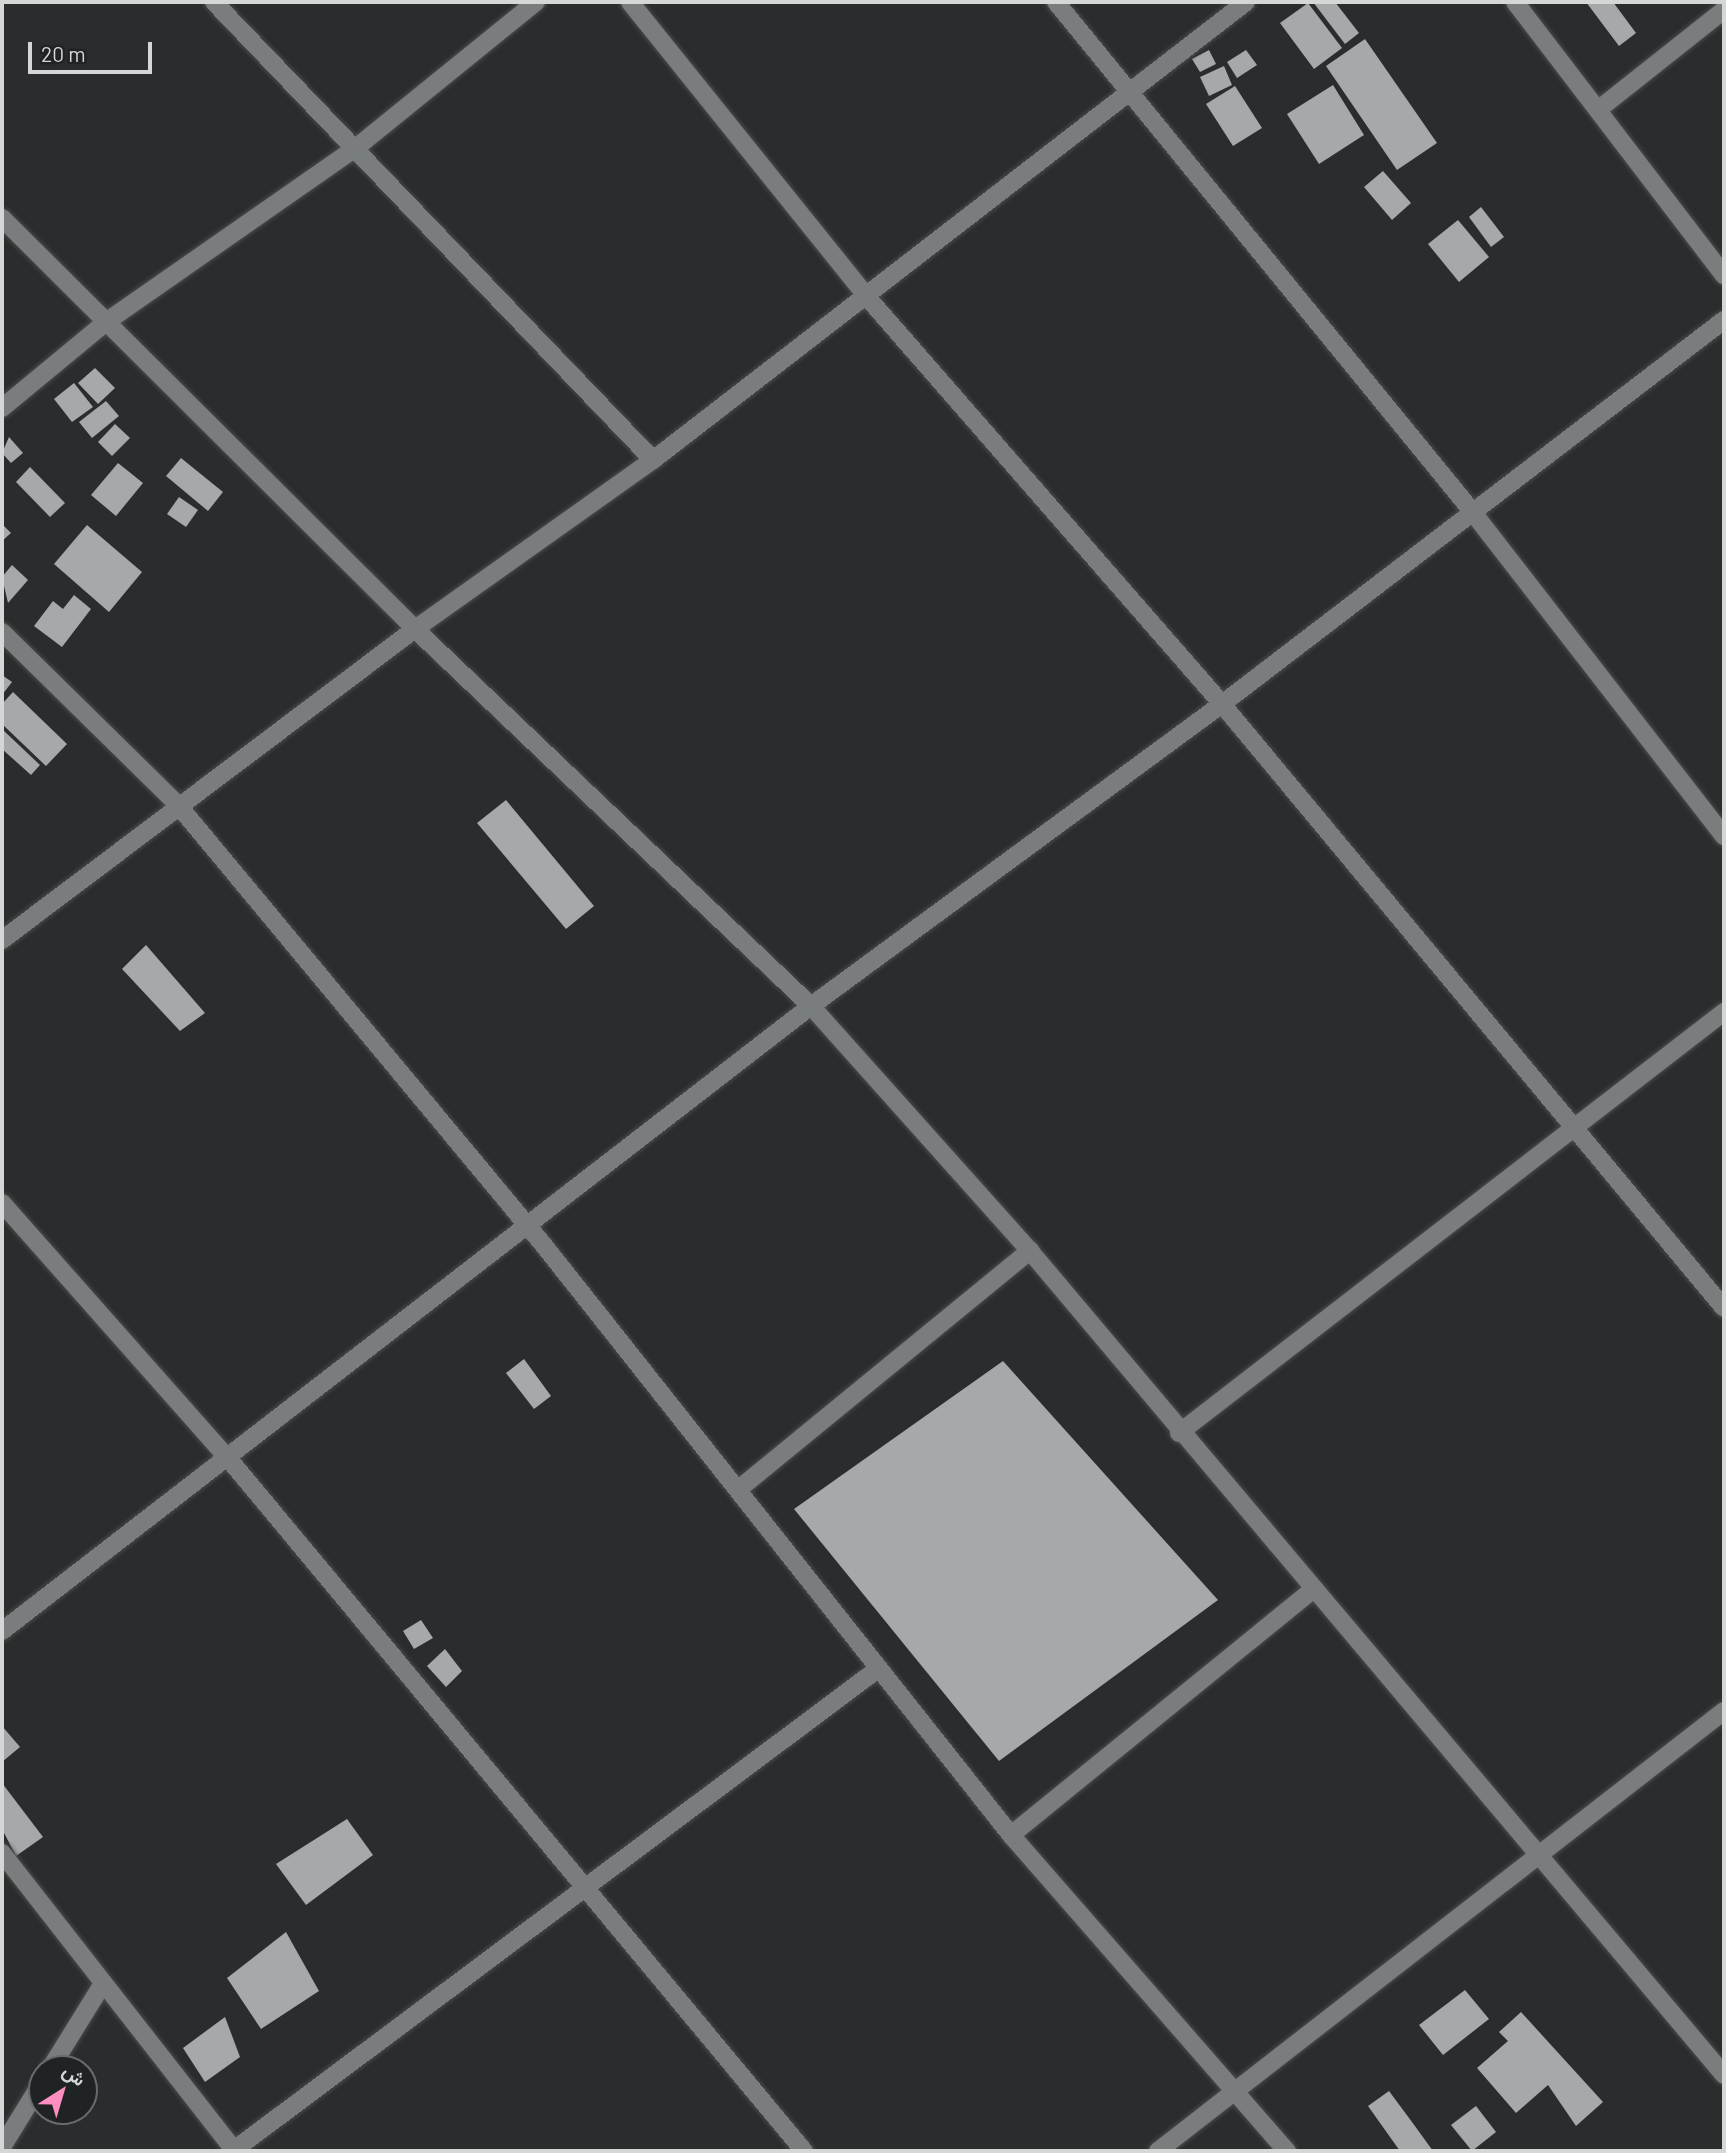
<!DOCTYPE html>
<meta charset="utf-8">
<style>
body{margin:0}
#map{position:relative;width:1726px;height:2153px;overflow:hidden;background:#2a2d2d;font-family:Barlow,Vazirmatn,sans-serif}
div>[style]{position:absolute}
.building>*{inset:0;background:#a5a9a9}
.roads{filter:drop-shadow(0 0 2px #494b4c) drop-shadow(0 0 2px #494b4c)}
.minor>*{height:18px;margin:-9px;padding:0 9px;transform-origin:9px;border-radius:9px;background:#797d7e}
span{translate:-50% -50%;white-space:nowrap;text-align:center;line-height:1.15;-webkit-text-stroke:7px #202324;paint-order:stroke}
.frame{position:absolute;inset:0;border:4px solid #d5d7d7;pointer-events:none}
.north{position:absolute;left:28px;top:2055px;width:70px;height:70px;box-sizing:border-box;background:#202324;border:2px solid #686b6c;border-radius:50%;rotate:37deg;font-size:19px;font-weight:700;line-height:28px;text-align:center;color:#d5d7d7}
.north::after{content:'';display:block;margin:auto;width:24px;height:32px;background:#fd8ec0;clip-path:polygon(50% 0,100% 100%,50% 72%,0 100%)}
.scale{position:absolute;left:28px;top:42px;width:124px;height:32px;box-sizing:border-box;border:4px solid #d5d7d7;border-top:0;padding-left:9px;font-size:21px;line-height:24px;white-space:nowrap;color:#d5d7d7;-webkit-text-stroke:5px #202324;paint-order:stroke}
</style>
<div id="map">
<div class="building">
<i style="clip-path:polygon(1313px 2px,1335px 2px,1359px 33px,1345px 44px)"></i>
<i style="clip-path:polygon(1586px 2px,1613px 2px,1636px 33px,1619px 46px)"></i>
<i style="clip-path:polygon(1308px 3px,1342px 48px,1314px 69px,1280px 23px)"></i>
<i style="clip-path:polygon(1365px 39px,1437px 143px,1397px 170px,1326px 66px)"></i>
<i style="clip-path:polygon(1209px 50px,1216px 64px,1200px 72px,1192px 59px)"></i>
<i style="clip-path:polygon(1246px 50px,1257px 65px,1237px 78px,1227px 62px)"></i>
<i style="clip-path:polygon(1224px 66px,1232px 85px,1209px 96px,1200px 77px)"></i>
<i style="clip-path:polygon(1333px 85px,1364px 135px,1319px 164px,1287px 114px)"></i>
<i style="clip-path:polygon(1235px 86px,1262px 128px,1233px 146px,1206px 104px)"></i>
<i style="clip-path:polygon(1383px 171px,1411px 203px,1392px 220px,1364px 187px)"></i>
<i style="clip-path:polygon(1481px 207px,1504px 237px,1491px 247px,1469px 217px)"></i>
<i style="clip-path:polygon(1458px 220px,1489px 257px,1459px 282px,1428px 244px)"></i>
<i style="clip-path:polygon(95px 368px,115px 388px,98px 404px,78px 383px)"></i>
<i style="clip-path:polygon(74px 383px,93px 407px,72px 422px,54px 399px)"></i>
<i style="clip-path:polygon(106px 401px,119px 416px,92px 438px,79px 422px)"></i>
<i style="clip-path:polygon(115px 424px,130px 438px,112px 456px,98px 442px)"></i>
<i style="clip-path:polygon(9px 437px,23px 453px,11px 463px,2px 453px)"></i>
<i style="clip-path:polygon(181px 458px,223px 492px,208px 511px,166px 476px)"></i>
<i style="clip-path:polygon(118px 463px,143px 483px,116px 516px,91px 495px)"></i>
<i style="clip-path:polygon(30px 467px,65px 503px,50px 517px,16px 482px)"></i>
<i style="clip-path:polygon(179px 497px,198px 510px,186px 527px,167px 514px)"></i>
<i style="clip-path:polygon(2px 524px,11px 533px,2px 541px)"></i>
<i style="clip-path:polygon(87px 525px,142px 572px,109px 612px,54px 564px)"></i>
<i style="clip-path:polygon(12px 565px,28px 580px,8px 603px,2px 577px)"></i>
<i style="clip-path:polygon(74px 595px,91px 609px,62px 647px,34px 626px,53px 601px,63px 609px)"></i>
<i style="clip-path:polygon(2px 675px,12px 682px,2px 695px)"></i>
<i style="clip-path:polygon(13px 692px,67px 744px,46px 766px,2px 724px,2px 704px)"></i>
<i style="clip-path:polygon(2px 729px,40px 765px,31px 775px,2px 749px)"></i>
<i style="clip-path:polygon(506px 800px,594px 906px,566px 929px,477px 823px)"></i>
<i style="clip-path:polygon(146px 945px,205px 1013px,180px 1031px,122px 969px)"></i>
<i style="clip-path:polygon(524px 1359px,551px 1396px,534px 1409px,506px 1373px)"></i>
<i style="clip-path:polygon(1003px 1361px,1218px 1600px,999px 1761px,794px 1509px)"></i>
<i style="clip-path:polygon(421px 1620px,433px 1638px,414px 1649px,403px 1631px)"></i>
<i style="clip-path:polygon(445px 1649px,462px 1671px,446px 1687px,427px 1666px)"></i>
<i style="clip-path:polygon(2px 1726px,20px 1747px,2px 1762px)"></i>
<i style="clip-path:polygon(2px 1783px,43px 1837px,16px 1856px,2px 1829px)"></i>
<i style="clip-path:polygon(347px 1819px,373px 1855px,306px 1905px,276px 1864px)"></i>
<i style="clip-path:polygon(286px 1932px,319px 1991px,261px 2029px,227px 1978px)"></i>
<i style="clip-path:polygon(1465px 1990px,1489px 2019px,1443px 2055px,1419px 2025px)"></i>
<i style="clip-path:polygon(1521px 2012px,1603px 2102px,1576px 2126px,1548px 2085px,1516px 2113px,1477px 2068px,1508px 2041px,1499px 2032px)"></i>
<i style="clip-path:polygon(225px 2017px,240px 2057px,205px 2082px,183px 2048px)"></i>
<i style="clip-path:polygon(1389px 2091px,1412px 2122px,1433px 2151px,1400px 2151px,1390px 2137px,1368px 2106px)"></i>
<i style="clip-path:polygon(1476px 2106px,1496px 2132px,1472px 2151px,1451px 2125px)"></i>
</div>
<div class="roads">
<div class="minor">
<i style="left:214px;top:2px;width:634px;rotate:46.21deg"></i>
<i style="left:630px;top:2px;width:378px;rotate:51.2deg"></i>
<i style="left:867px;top:297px;width:540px;rotate:48.9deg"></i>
<i style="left:1222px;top:704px;width:785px;rotate:50.27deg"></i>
<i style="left:1056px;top:2px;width:656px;rotate:50.75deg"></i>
<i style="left:1471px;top:510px;width:413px;rotate:52.2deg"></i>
<i style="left:1515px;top:2px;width:344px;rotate:52.6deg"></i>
<i style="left:1599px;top:109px;width:159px;rotate:-38.4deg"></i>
<i style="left:2px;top:218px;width:583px;rotate:44.86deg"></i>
<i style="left:415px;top:629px;width:547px;rotate:43.59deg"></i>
<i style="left:811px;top:1006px;width:329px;rotate:48.2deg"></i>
<i style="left:1030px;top:1251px;width:1077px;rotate:49.89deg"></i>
<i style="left:2px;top:408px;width:135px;rotate:-39.6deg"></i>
<i style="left:106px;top:322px;width:307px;rotate:-34.9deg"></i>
<i style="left:358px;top:146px;width:229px;rotate:-39deg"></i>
<i style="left:2px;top:632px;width:247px;rotate:44.5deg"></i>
<i style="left:178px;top:805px;width:576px;rotate:50.28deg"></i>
<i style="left:546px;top:1248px;width:749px;rotate:51.62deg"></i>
<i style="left:1011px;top:1835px;width:420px;rotate:48.9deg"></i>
<i style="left:2px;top:940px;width:517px;rotate:-36.98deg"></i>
<i style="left:415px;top:629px;width:292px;rotate:-35.4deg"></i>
<i style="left:653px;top:460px;width:749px;rotate:-37.68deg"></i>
<i style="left:2px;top:1203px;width:341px;rotate:48.5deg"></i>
<i style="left:228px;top:1458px;width:901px;rotate:50.27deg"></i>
<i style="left:1179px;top:1433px;width:689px;rotate:-37.69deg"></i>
<i style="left:740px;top:1488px;width:375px;rotate:-39.3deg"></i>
<i style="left:2px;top:1631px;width:1022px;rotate:-37.69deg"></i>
<i style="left:811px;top:1006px;width:510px;rotate:-36.31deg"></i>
<i style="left:1222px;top:704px;width:632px;rotate:-37.41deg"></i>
<i style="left:1011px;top:1835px;width:388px;rotate:-39.1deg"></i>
<i style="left:2px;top:1853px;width:378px;rotate:52deg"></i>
<i style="left:50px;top:2069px;width:99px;rotate:-58.2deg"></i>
<i style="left:2px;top:2147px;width:76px;rotate:-58.4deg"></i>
<i style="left:234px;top:2150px;width:804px;rotate:-36.76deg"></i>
<i style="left:1158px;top:2151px;width:717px;rotate:-37.86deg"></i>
</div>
</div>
<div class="frame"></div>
<div class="north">ش</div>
<div class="scale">20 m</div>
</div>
